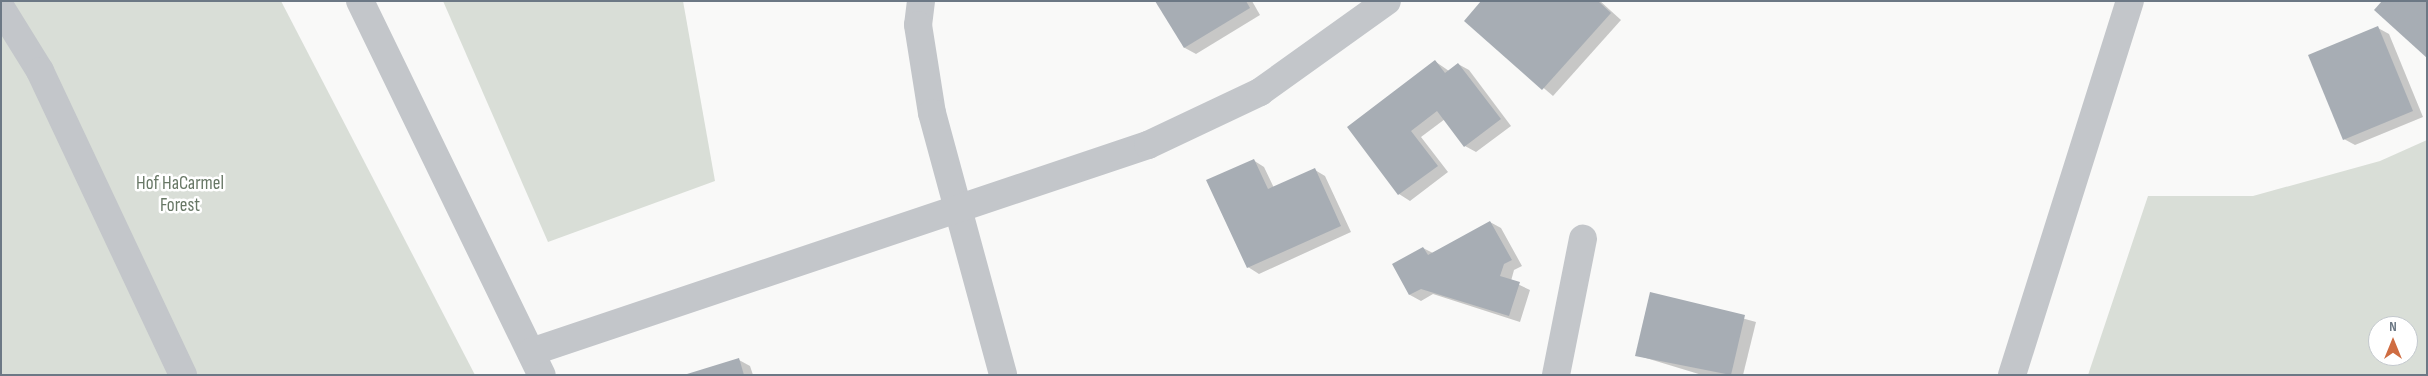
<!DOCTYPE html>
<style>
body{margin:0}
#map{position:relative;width:2428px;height:376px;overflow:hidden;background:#f9f9f8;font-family:"Sofia Sans Condensed",sans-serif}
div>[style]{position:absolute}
.green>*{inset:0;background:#d9ded7}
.shadow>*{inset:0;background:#0003}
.building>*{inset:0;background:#a7adb4}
.minor>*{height:28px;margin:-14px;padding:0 14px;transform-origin:14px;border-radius:14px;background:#c3c6ca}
span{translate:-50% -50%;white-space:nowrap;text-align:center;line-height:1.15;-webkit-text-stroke:5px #fff;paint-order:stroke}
.park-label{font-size:19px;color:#687866}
.frame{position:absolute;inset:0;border:2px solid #6c7885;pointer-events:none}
.north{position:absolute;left:2368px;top:316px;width:50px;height:50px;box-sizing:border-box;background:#fff;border:1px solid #c4c9ce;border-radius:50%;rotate:0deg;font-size:14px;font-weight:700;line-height:20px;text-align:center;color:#6c7885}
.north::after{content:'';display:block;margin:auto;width:18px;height:22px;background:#cf6d42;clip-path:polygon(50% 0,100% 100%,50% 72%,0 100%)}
</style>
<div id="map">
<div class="green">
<i style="clip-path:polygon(1px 1px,281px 1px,475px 375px,1px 375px)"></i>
<i style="clip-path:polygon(443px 1px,683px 1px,715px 181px,548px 242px)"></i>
<i style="clip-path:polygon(evenodd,2427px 140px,2427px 375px,2088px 375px,2148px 196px,2253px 196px,2380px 161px,2427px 140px,2378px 326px,2408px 326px,2408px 356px,2378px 356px,2378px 326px)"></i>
</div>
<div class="shadow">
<i style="clip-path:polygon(1157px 1px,1252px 1px,1260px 15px,1196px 54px,1185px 48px)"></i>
<i style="clip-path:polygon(1483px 1px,1600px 1px,1621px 20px,1553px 96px,1465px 21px)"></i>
<i style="clip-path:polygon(2378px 28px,2389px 34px,2423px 117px,2355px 145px,2344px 139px)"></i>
<i style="clip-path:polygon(1436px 62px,1449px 71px,1458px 64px,1469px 70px,1511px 126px,1476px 152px,1465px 146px,1445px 119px,1421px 137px,1448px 172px,1410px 201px,1399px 194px,1348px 127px)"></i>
<i style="clip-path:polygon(1253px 160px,1264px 167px,1274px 188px,1315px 170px,1325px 176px,1351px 232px,1259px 274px,1248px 267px)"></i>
<i style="clip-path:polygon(1490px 222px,1501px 228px,1522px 266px,1514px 270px,1511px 281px,1530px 290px,1520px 322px,1433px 294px,1421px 301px,1410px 295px,1394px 264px,1423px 248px,1433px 253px)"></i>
<i style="clip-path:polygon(1651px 293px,1756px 322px,1743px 375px,1702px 375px,1636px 355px)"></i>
<i style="clip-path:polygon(739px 360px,750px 366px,753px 375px,689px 375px)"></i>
</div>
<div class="building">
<i style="clip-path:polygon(1155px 1px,1246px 1px,1250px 8px,1184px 48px)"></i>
<i style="clip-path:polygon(1481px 1px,1598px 1px,1611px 13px,1542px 90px,1464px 21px)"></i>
<i style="clip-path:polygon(2382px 1px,2427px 1px,2427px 58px,2374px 10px)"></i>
<i style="clip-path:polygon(2378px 26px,2413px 111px,2343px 140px,2308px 55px)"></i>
<i style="clip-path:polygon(1435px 60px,1445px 73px,1458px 63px,1501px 119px,1464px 147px,1437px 111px,1411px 131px,1438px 166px,1398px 195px,1347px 127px)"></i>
<i style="clip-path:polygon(1254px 159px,1268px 189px,1315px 168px,1341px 226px,1247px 268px,1206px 180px)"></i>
<i style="clip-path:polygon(1490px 221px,1512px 260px,1504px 264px,1500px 276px,1520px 282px,1509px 316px,1421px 289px,1409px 295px,1392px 264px,1423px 247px,1428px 255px)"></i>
<i style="clip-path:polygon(1650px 292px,1745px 315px,1731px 375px,1635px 356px)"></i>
<i style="clip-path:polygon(739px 358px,744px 375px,687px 375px,687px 374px)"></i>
</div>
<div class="minor">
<i style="left:360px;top:1px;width:416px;rotate:64.1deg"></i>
<i style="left:921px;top:1px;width:24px;rotate:97deg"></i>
<i style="left:918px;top:25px;width:89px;rotate:81deg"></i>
<i style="left:932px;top:113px;width:271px;rotate:74.8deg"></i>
<i style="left:1px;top:8px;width:74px;rotate:58.2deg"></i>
<i style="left:40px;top:71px;width:336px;rotate:64.8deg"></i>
<i style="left:531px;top:352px;width:651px;rotate:-18.55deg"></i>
<i style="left:1148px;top:145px;width:124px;rotate:-25.3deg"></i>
<i style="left:1260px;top:92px;width:156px;rotate:-35.6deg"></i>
<i style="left:1556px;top:375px;width:139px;rotate:-78.8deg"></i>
<i style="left:2012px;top:375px;width:392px;rotate:-72.5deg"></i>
</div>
<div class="park-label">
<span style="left:180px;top:195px">Hof HaCarmel<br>Forest</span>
</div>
<div class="frame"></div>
<div class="north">N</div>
</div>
